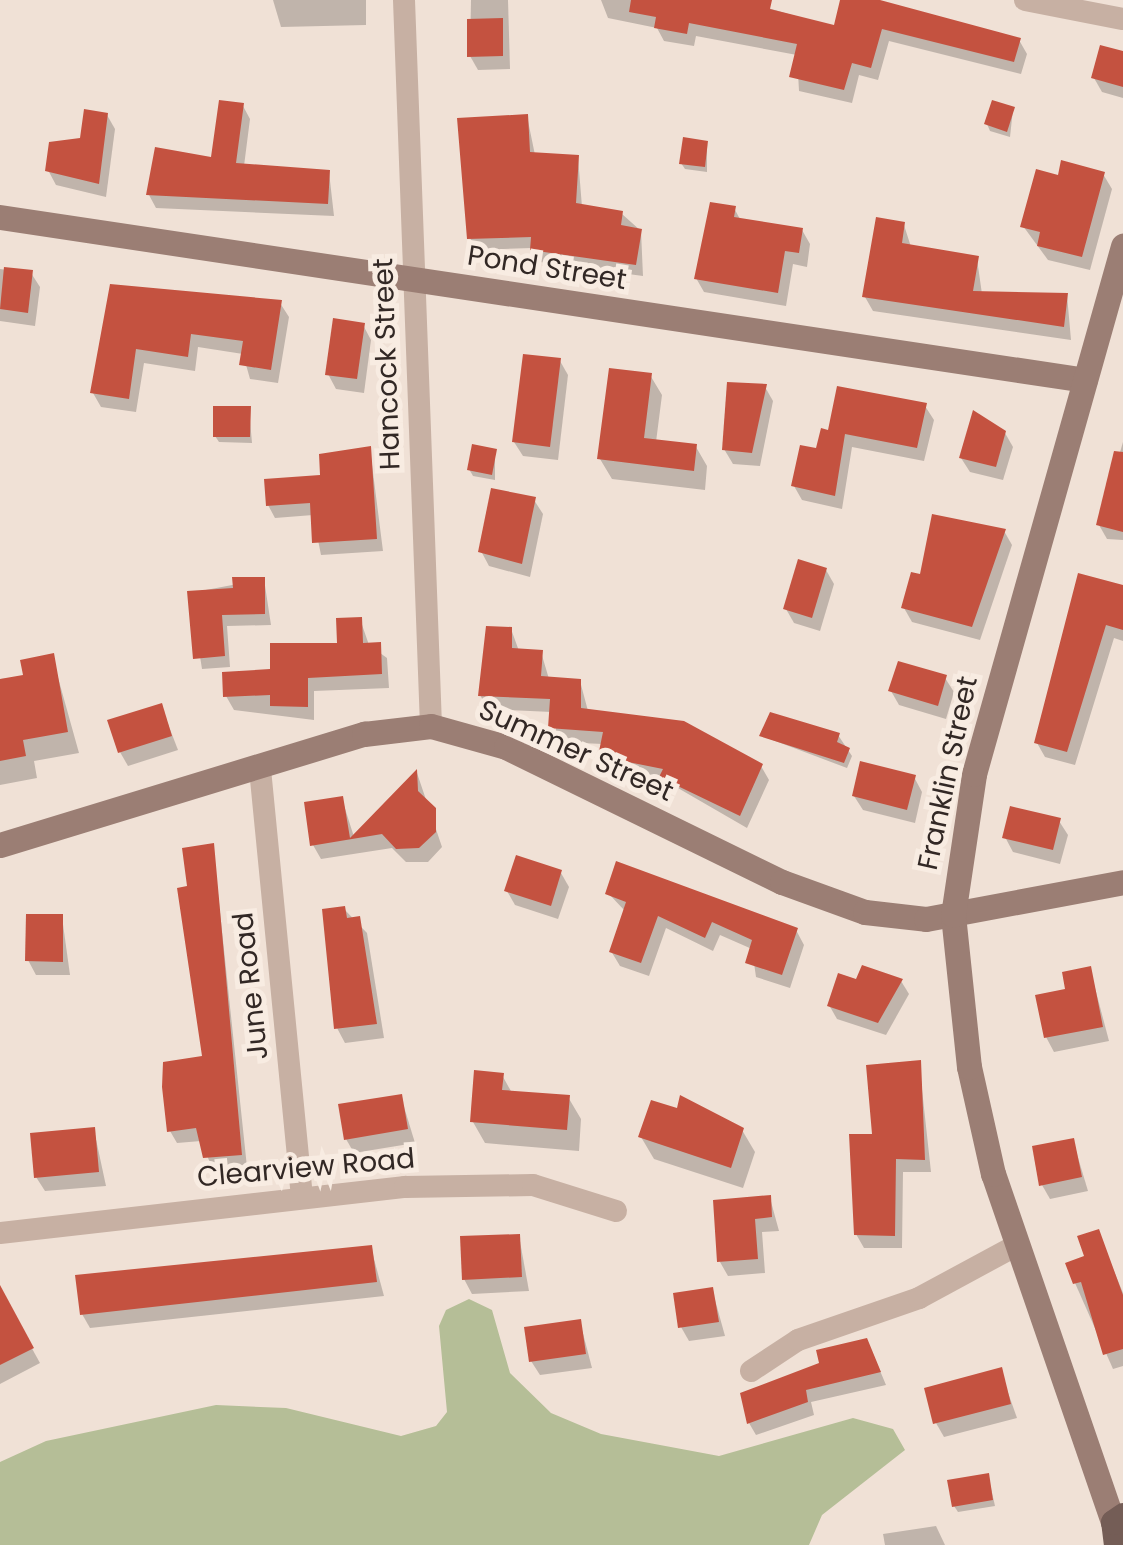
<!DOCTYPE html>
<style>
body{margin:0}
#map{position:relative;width:1123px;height:1545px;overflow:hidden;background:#f0e1d6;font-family:Poppins,sans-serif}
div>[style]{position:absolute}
.green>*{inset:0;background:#b5be97}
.shadow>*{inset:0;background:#0003}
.building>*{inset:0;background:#c45240}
.street>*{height:22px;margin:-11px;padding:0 11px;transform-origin:11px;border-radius:11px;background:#c7b0a3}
.secondary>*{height:25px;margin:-12.5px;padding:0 12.5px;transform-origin:12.5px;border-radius:12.5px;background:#9b7e74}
.primary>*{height:25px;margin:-12.5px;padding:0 12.5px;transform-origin:12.5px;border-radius:12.5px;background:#745d56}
span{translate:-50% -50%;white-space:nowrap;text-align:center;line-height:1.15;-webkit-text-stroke:10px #f8ece2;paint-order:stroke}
.street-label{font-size:28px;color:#322825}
</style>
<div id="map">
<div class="green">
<i style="clip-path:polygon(469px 1299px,492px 1310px,510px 1373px,551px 1413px,601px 1434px,719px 1456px,853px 1418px,893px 1429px,905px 1450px,822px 1515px,809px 1545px,0 1545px,0 1462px,46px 1441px,216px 1405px,286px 1408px,401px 1436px,436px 1426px,447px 1412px,439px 1326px,446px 1310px)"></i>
</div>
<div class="shadow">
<i style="clip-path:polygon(273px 0,366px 0,366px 25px,281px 27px)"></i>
<i style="clip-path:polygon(471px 0,508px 0,510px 69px,478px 70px,470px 56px)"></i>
<i style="clip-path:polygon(601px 0,741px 0,836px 28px,843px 0,862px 0,1019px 40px,1027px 54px,1021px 74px,889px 41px,878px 80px,859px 75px,852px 103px,799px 91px,797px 55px,696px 36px,694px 46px,664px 41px,657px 28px,608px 18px)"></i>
<i style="clip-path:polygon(1123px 53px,1123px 98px,1102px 92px,1094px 78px)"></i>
<i style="clip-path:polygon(243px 106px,250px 119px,244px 166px,329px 172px,334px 216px,156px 208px,149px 195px,213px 160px)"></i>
<i style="clip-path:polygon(1013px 109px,1010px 137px,990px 131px,987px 124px)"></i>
<i style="clip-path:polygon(107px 115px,115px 129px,106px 197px,56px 185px,48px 170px)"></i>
<i style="clip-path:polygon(527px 116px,535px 155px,578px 157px,582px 207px,622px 214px,641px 231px,643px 276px,540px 262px,532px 248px,477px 250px,470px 238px)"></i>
<i style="clip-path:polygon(707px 144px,707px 172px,685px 169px,681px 163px)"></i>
<i style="clip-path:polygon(1103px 174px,1112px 189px,1090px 270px,1048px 260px,1023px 226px,1059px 178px)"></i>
<i style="clip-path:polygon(734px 208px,741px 221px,802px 230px,810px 244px,807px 267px,793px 264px,786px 306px,704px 292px,696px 278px)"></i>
<i style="clip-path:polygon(904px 225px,911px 247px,977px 259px,982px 294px,1067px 295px,1071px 340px,873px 311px,865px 297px)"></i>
<i style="clip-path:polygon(0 269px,31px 273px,40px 287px,35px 326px,0 321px)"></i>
<i style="clip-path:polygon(112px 287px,280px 303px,289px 317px,278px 383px,250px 379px,243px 354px,198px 347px,195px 371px,144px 363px,136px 412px,101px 407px,93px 393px)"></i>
<i style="clip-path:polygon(363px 325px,371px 340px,364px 393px,336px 389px,328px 374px)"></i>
<i style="clip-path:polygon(560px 361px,568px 375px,558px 460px,523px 456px,514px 442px)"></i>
<i style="clip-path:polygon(650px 375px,662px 395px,656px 442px,696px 447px,707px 466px,705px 490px,612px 479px,600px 459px)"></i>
<i style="clip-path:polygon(765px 387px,773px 401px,760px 466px,733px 464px,724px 449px)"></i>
<i style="clip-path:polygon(925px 406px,934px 420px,924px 461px,852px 447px,842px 509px,802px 500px,794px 486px,830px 433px)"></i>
<i style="clip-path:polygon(249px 409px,252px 443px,219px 442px,215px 436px)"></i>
<i style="clip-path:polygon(1005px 433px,1013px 447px,1003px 480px,970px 472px,961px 458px)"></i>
<i style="clip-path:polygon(1123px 442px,1123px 540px,1107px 539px,1099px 525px)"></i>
<i style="clip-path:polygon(370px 449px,383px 551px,321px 555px,313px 515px,275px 518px,268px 505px)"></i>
<i style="clip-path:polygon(495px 451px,495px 480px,473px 476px,469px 469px)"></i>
<i style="clip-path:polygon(534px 500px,543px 514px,530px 577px,489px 566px,481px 551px)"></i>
<i style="clip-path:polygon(1004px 531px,1012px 545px,980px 640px,912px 622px,904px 608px,922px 577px)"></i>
<i style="clip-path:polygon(826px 570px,834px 584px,820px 631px,794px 623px,786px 609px)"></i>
<i style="clip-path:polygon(264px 579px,271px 625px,227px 626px,230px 667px,202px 669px,190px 593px)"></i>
<i style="clip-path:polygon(1123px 588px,1123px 641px,1114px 638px,1075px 765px,1045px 757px,1037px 743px)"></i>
<i style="clip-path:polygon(360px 619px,369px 645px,387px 658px,389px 688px,314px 691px,314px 720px,234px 710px,226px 696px,340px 646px)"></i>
<i style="clip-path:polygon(511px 629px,519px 651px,541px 652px,549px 679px,580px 681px,588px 711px,761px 766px,769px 780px,747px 828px,664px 780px,609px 769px,603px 744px,559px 742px,552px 712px,488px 709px,480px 695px)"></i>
<i style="clip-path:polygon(52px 656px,79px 753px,34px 761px,37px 778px,0 785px,0 679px,26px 677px)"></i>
<i style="clip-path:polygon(945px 678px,954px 692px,946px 719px,899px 705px,891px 691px)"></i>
<i style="clip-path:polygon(161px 706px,178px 750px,128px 766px,120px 752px)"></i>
<i style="clip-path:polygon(838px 735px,852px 756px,847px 768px,762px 736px)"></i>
<i style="clip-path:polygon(417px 773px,442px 847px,428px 862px,406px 862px,392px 848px,321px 859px,313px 845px,342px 799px,354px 837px)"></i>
<i style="clip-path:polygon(914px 777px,922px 792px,915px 823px,863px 810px,854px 796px)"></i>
<i style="clip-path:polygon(1059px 821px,1068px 835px,1060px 864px,1013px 852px,1005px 837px)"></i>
<i style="clip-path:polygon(213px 846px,247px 1167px,213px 1170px,201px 1141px,177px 1143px,170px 1131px,205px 1058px,190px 889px)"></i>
<i style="clip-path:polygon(561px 873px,569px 887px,558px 919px,515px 905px,507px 891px)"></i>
<i style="clip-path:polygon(608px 893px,796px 930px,804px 945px,790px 988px,756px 977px,752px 949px,720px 935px,713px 951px,666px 928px,649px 976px,620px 966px,611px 951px,625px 911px)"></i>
<i style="clip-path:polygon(344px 909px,367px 933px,384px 1038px,345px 1043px,337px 1028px)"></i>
<i style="clip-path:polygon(62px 917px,70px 975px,36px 975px,28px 960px)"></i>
<i style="clip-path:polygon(1090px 969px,1109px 1041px,1054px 1052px,1046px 1037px)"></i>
<i style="clip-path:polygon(901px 981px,909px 994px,886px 1035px,837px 1019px,829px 1005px,858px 982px)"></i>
<i style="clip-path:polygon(919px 1062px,931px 1172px,903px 1172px,902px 1248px,864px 1248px,856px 1234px,875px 1137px)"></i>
<i style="clip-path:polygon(502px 1075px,512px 1093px,568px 1097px,581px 1119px,579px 1151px,485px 1143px,473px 1122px)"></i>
<i style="clip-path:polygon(401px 1097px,415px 1143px,354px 1153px,346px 1139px)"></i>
<i style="clip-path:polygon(94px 1130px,106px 1186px,45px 1191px,36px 1177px)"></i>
<i style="clip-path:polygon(742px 1130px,755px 1152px,743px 1188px,654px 1159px,641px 1137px)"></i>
<i style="clip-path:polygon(1073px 1141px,1088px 1191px,1050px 1199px,1042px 1185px)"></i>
<i style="clip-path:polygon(770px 1198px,779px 1231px,762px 1232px,765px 1273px,728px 1276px,720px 1262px)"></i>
<i style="clip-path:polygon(1098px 1232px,1123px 1293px,1123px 1366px,1113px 1369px,1075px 1283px)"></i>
<i style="clip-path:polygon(519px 1236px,529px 1291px,472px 1294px,464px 1279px)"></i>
<i style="clip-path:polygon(371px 1248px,384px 1296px,90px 1328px,82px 1314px)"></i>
<i style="clip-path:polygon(712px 1289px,725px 1336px,689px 1341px,681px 1327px)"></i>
<i style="clip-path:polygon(14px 1316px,40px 1363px,0 1384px,0 1324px)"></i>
<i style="clip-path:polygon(580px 1322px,592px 1368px,540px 1375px,531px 1361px)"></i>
<i style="clip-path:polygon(873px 1354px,886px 1385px,811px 1402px,814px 1415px,756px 1435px,749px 1423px,822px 1365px)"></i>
<i style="clip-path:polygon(1000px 1370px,1017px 1418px,944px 1437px,936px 1423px)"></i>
<i style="clip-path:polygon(988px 1475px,995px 1506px,958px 1512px,954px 1506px)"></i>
<i style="clip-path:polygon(936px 1526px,945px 1545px,885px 1545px,883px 1534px)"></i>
</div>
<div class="building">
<i style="clip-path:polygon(631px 0,772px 0,770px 9px,834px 25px,840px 0,880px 0,1021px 38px,1014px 62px,882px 29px,871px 68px,852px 63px,844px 90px,789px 77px,797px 44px,689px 23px,687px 34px,654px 28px,656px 17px,629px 12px)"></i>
<i style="clip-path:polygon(503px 18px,503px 56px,467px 57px,467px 19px)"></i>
<i style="clip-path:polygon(1100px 45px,1123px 51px,1123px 87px,1091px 78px)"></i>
<i style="clip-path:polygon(219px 100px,244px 103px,236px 163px,330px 170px,328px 204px,146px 195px,155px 147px,211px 157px)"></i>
<i style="clip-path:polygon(992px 100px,1015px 107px,1007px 132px,984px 124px)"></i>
<i style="clip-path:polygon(84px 109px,108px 113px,99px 184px,45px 171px,49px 142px,80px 138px)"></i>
<i style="clip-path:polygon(528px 114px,530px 152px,579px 155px,576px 203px,623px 211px,621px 225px,642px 229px,636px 265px,530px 250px,531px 237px,467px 239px,457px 118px)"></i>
<i style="clip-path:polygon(683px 137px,708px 141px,705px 167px,679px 164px)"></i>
<i style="clip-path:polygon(1061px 160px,1105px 172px,1082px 257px,1037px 246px,1040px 232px,1020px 227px,1036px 169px,1058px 175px)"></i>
<i style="clip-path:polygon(710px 202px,736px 206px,734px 217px,803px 228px,799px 253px,785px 251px,778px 293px,694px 279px)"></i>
<i style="clip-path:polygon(876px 217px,905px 222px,902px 243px,979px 256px,973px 291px,1068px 293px,1064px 327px,862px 297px)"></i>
<i style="clip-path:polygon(4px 267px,33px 270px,28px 313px,0 309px)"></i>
<i style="clip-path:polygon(110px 284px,282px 300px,271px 370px,239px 365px,243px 341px,191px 334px,188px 357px,136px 349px,129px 399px,90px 393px)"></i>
<i style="clip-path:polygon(333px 318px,365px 323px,357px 379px,325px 375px)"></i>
<i style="clip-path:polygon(523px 354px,561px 358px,550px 447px,512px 442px)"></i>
<i style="clip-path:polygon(609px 368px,652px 373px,644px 438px,697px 444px,694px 471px,597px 459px)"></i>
<i style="clip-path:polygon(727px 382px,767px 384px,752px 453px,722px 450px)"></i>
<i style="clip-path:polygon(837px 386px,927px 403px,917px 448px,845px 434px,835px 496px,791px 486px,800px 445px,816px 448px,821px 428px,828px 430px)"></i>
<i style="clip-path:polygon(213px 406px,251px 406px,250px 437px,213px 437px)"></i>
<i style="clip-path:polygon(973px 410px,1006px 431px,996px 467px,959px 458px)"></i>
<i style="clip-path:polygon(472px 444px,497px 449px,492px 475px,467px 470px)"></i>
<i style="clip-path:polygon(371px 446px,377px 539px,312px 543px,310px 503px,266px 506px,264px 479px,320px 475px,319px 454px)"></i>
<i style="clip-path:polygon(1114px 451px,1123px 452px,1123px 532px,1096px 525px)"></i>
<i style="clip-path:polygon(491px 488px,536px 497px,522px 564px,478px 552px)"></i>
<i style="clip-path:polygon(932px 514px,1006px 529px,972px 627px,901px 608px,911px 572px,920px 574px)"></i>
<i style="clip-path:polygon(798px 559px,827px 568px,812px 618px,783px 609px)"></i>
<i style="clip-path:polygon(1078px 573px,1123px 585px,1123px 630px,1106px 625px,1067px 752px,1034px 743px)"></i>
<i style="clip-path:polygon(232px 577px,265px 577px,265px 614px,222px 615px,225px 656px,193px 659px,187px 591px,233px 588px)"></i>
<i style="clip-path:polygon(362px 617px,363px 643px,381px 642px,382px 674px,308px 678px,308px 707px,270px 706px,270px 695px,223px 697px,222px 672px,270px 669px,270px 643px,337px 643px,336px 618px)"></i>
<i style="clip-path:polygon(486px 626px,512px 627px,512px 648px,543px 650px,541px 676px,581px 679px,581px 708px,684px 721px,763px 764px,740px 816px,659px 777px,663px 769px,598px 756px,603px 732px,548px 728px,550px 699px,478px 696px)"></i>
<i style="clip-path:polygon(54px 653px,68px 732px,23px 740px,26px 756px,0 761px,0 679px,23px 675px,20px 660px)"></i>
<i style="clip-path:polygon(898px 661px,947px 675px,938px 706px,888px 691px)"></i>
<i style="clip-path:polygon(162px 703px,172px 736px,118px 753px,107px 720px)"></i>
<i style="clip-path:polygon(770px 712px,840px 733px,837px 742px,850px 748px,844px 763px,759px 736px)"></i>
<i style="clip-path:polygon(860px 761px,916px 775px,907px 810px,852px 796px)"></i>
<i style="clip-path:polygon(417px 769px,418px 791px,436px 808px,436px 832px,419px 848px,396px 849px,382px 834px,310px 846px,304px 802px,343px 796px,350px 838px)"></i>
<i style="clip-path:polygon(1010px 806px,1061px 818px,1053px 850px,1002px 838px)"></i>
<i style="clip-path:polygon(214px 843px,242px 1155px,203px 1158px,196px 1128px,167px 1132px,162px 1087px,163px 1062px,202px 1056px,177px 888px,187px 886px,182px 848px)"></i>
<i style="clip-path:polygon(516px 855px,562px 870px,551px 906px,504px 891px)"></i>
<i style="clip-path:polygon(616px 861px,798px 928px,782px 975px,745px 963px,752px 940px,712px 922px,705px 938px,658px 916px,641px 963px,609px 952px,626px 902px,605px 894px)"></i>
<i style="clip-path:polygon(345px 906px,347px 918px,360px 916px,377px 1024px,334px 1029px,322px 909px)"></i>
<i style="clip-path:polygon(26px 914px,63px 914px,63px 962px,25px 961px)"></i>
<i style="clip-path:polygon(862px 965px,903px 979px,878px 1023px,827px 1006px,838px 973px,856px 979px)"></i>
<i style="clip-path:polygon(1091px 966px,1103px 1027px,1044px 1038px,1035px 995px,1065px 989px,1062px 972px)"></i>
<i style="clip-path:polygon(921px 1060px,925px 1160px,896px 1159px,895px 1236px,854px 1235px,849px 1134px,872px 1134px,866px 1065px)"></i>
<i style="clip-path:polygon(474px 1070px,504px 1073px,502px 1090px,570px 1095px,567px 1130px,470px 1122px)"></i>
<i style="clip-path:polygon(402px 1094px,408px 1129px,344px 1140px,338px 1104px)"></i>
<i style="clip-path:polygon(680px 1095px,744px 1128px,731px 1168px,638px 1137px,651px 1100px,677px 1108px)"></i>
<i style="clip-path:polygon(95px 1127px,99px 1172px,34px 1178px,30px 1133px)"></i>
<i style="clip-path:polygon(1074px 1138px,1082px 1177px,1039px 1186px,1032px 1146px)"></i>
<i style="clip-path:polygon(771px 1195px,772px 1217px,755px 1219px,758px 1259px,717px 1262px,713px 1200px)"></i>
<i style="clip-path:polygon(1099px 1229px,1123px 1295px,1123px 1349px,1103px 1355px,1081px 1282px,1073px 1284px,1065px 1263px,1084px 1256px,1077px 1236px)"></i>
<i style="clip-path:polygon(520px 1234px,522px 1277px,462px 1280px,460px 1236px)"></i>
<i style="clip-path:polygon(372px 1245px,377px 1282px,80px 1315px,75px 1275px)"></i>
<i style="clip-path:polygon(0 1285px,34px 1348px,0 1365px)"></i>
<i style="clip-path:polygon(713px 1287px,719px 1322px,678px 1328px,673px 1293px)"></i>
<i style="clip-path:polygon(581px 1319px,586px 1354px,529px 1362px,524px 1327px)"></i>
<i style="clip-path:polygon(867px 1338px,881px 1372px,806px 1390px,808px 1402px,747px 1424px,740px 1393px,819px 1363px,816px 1350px)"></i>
<i style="clip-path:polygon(1002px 1367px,1011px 1404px,933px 1424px,924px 1388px)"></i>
<i style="clip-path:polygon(989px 1473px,993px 1500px,952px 1507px,947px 1480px)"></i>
</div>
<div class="street">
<i style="left:404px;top:0;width:727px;rotate:87.87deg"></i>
<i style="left:1025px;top:0;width:100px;rotate:11deg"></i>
<i style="left:260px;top:769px;width:430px;rotate:84.4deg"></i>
<i style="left:0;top:1233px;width:408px;rotate:-6.5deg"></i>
<i style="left:405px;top:1187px;width:128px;rotate:-0.9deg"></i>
<i style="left:533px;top:1185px;width:87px;rotate:17.4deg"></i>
<i style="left:751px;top:1371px;width:56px;rotate:-33.4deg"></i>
<i style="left:798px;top:1340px;width:128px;rotate:-19.1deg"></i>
<i style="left:919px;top:1298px;width:109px;rotate:-28.4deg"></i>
</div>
<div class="secondary">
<i style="left:0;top:217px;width:1097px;rotate:8.54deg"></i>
<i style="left:0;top:845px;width:381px;rotate:-17deg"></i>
<i style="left:364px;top:734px;width:67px;rotate:-6.8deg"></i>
<i style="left:431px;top:726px;width:78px;rotate:15.6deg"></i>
<i style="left:506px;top:747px;width:307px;rotate:26.1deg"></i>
<i style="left:782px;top:882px;width:88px;rotate:19.9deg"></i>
<i style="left:865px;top:912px;width:61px;rotate:6.5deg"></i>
<i style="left:926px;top:919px;width:200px;rotate:-10.6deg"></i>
<i style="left:1113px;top:1522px;width:368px;rotate:-109deg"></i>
<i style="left:993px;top:1174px;width:110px;rotate:-102.6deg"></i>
<i style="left:969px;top:1067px;width:153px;rotate:-96deg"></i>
<i style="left:953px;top:915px;width:143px;rotate:-81.5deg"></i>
<i style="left:974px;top:774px;width:549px;rotate:-74.24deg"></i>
</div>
<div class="primary">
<i style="left:1116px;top:1545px;width:23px;rotate:-97deg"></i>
<i style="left:1113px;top:1522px;width:12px;rotate:-35deg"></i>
</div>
<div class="street-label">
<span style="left:547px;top:268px;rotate:9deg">Pond Street</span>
<span style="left:387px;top:364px;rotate:-92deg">Hancock Street</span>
<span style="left:576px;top:751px;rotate:24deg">Summer Street</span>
<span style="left:948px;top:773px;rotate:-78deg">Franklin Street</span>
<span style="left:251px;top:986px;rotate:-96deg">June Road</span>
<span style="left:306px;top:1168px;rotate:-5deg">Clearview Road</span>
</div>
</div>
